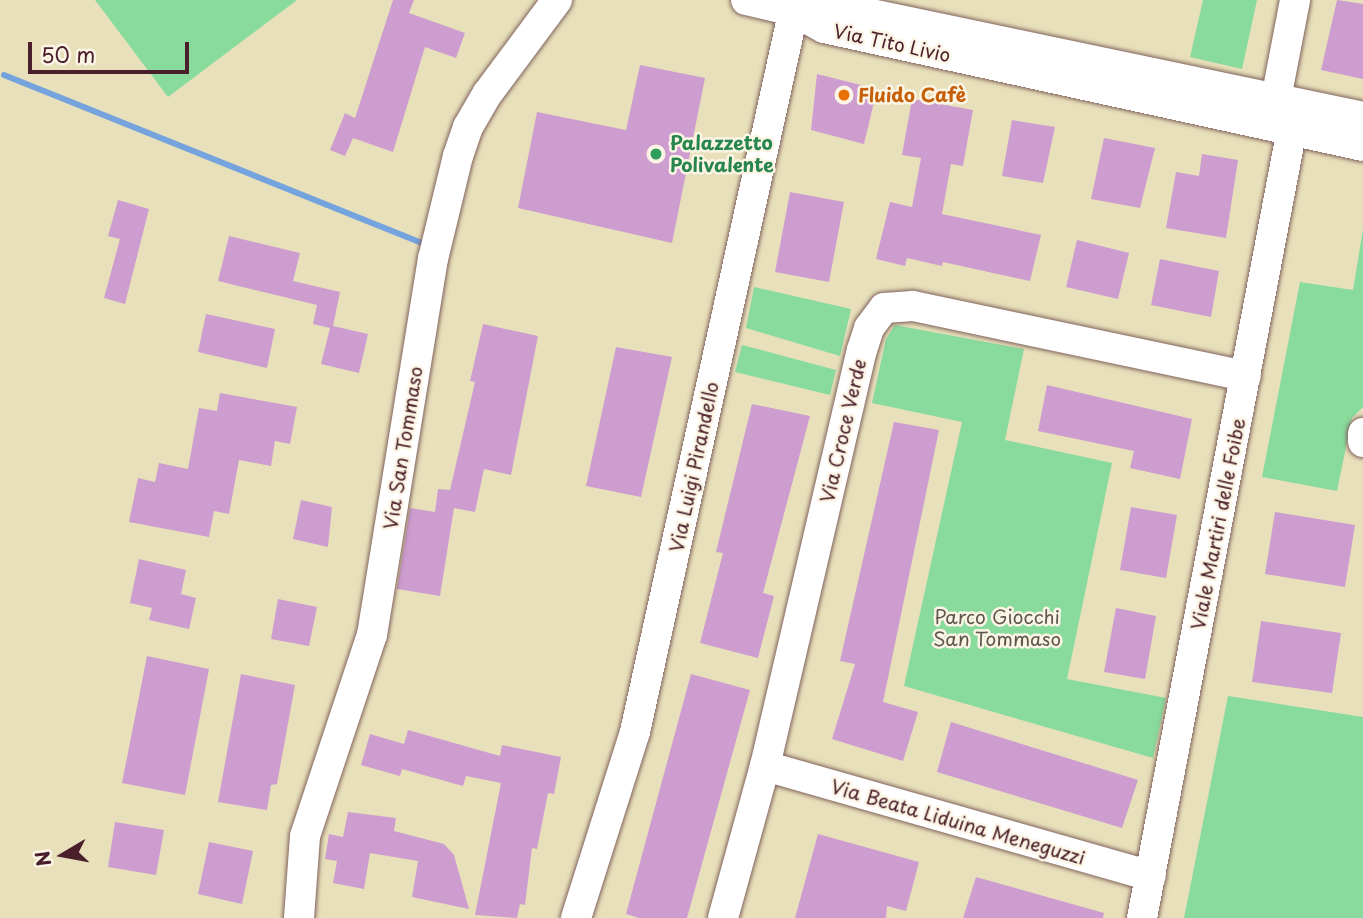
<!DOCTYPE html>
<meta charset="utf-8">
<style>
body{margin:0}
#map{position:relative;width:1363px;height:918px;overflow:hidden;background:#e8e0bb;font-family:"Playpen Sans",sans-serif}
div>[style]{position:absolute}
.green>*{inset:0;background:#88db9d}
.stream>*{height:6px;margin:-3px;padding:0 3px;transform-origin:3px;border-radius:3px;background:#74a3de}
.building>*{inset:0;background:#cd9dd0}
.roads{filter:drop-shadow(0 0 2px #81635d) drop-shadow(0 0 2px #81635d)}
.minor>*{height:30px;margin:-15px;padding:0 15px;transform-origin:15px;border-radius:15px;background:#fff}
.dots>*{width:19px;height:19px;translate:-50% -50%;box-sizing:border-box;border:4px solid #fcf5e5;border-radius:50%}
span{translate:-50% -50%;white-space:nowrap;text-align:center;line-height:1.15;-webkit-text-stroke:5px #fcf5e5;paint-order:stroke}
.street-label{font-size:19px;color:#4a1f2b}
.food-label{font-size:19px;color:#c56008;font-weight:700}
.left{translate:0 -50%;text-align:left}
.leisure-label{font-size:19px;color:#27864d;font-weight:700}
.park-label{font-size:19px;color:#5d574d}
.north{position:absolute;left:28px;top:820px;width:70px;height:70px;-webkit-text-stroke:5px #fcf5e5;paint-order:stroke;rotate:260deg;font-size:19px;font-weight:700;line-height:28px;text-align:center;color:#4a1f2b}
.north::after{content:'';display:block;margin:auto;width:24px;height:32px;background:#4a1f2b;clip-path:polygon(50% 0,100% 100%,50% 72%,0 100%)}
.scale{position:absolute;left:28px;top:42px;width:161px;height:32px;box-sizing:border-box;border:4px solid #4a1f2b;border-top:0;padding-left:9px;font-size:21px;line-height:24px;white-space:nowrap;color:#4a1f2b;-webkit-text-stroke:5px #fcf5e5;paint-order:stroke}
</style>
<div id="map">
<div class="green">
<i style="clip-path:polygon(95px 0,297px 0,168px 97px)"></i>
<i style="clip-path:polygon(1203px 0,1257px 0,1242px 69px,1190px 57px)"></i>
<i style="clip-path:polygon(1363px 229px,1363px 407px,1352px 418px,1337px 491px,1262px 477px,1300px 282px,1353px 290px)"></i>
<i style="clip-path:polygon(754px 287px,851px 309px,840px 356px,746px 328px)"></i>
<i style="clip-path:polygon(895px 325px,1024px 349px,1005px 440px,1112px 463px,1067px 679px,1166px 698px,1153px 758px,904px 686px,962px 422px,872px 403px,886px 339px)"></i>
<i style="clip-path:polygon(742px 345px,836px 370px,830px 395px,735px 372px)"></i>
<i style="clip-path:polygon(1228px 696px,1363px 717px,1363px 918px,1184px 918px)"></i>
</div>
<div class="stream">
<i style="left:4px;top:75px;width:455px;rotate:21.9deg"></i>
</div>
<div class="building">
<i style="clip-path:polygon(393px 0,414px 0,409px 13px,465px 33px,456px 58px,425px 47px,393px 152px,353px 138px,345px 156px,330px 150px,345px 113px,355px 118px)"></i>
<i style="clip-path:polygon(1337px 0,1363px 4px,1363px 79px,1321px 70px)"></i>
<i style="clip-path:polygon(640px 65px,705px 78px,672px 243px,518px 208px,537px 112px,626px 130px)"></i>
<i style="clip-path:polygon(817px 74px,869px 87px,867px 97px,875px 98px,864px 144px,811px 130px)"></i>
<i style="clip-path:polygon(912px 99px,973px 110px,963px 166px,951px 164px,942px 214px,1041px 235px,1030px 281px,943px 262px,942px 266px,907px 258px,905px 266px,876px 259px,890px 202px,912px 207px,921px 158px,902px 155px)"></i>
<i style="clip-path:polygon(1012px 120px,1055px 127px,1043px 183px,1002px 176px)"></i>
<i style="clip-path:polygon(1104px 138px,1155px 148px,1140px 208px,1091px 199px)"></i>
<i style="clip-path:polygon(1202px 154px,1238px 160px,1226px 238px,1166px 228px,1176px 172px,1199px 176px)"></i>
<i style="clip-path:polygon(790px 192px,844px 202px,829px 282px,775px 272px)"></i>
<i style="clip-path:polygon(118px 200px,149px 209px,125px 304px,104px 298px,120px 239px,108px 236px)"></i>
<i style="clip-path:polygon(229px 236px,300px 253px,293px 281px,340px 292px,333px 326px,368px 334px,359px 373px,321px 364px,330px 328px,313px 324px,317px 305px,218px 281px)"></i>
<i style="clip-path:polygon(1077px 240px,1129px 253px,1118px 299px,1066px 287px)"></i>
<i style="clip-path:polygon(1160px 259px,1219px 271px,1211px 317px,1151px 305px)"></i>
<i style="clip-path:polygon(206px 314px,275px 329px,267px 368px,198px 352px)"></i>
<i style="clip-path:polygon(483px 324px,538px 336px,511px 475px,484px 469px,475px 512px,454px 508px,440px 596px,397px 589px,410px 508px,435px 512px,438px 489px,450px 490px,475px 382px,470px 381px)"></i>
<i style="clip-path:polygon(616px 347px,672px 357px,641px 497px,586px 486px)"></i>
<i style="clip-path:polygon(1047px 385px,1192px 419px,1180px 479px,1130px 468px,1134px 451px,1038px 431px)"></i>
<i style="clip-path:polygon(220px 393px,297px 407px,290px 444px,275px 441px,271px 466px,239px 460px,229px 514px,214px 511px,209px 537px,129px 522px,138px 478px,155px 482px,159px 463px,188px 469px,199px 408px,217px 411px)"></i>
<i style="clip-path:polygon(752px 404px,810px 416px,763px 593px,774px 596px,758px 658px,700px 643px,723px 553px,716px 552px)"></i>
<i style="clip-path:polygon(894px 422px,939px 430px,883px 702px,918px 712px,903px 761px,832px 739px,855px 664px,840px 661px)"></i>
<i style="clip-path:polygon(301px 500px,332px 507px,328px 547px,293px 539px)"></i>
<i style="clip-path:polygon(1131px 507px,1177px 515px,1166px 578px,1120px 570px)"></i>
<i style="clip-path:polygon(1275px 512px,1355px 525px,1345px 587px,1265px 574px)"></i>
<i style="clip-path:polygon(139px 559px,186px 570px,181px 594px,196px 598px,189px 629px,149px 620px,152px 608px,130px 603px)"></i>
<i style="clip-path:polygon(278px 599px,317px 607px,309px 646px,271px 639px)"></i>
<i style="clip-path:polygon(1116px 608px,1156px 616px,1145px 679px,1104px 672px)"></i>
<i style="clip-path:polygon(1261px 621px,1341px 633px,1332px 693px,1252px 682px)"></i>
<i style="clip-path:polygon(147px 656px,209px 669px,185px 795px,122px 783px)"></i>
<i style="clip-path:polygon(241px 674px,295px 685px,277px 784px,271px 785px,267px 810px,218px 802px)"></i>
<i style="clip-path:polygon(691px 674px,750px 690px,687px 918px,639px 918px,626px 914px)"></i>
<i style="clip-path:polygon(951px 722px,1138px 780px,1122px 828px,937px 772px)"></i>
<i style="clip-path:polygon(408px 730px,500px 756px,502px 745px,561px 757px,554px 794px,548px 793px,537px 849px,532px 848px,525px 905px,520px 904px,517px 918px,475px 915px,501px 783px,466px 776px,463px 786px,402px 769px,400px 776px,361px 765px,370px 734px,404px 744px)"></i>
<i style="clip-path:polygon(348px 812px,396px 818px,394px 831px,444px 844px,454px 855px,469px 909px,412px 897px,418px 861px,370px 853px,364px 889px,333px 883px,337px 861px,325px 859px,329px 834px,343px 837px)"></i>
<i style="clip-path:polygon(115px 822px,164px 830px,156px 875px,108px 867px)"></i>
<i style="clip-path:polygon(818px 834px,919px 862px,906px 911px,887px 906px,886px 918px,795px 918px)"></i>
<i style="clip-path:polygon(209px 842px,253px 851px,242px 904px,198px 894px)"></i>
<i style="clip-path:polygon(976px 877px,1104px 913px,1103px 918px,963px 918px)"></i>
</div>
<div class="roads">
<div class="minor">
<i style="left:746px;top:0;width:48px;rotate:13.2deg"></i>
<i style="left:793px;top:11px;width:35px;rotate:29deg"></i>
<i style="left:824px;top:28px;width:552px;rotate:12.35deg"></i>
<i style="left:793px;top:11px;width:36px;rotate:-10deg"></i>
<i style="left:828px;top:5px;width:547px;rotate:11.82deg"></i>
<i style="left:1276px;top:99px;width:101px;rotate:-79.1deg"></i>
<i style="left:1363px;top:433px;width:9px;rotate:90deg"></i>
<i style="left:765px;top:766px;width:401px;rotate:15.9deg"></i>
<i style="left:299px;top:918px;width:82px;rotate:-85.8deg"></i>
<i style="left:305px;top:836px;width:212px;rotate:-71.6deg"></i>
<i style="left:372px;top:635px;width:381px;rotate:-80.8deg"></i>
<i style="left:433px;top:259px;width:106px;rotate:-76.4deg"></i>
<i style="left:458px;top:156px;width:31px;rotate:-71deg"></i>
<i style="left:468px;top:127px;width:39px;rotate:-60deg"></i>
<i style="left:488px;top:93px;width:116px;rotate:-53.4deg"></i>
<i style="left:576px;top:918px;width:195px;rotate:-72.4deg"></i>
<i style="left:635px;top:732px;width:749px;rotate:-77.6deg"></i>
<i style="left:723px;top:918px;width:158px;rotate:-74.6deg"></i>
<i style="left:765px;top:766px;width:427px;rotate:-76.9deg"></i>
<i style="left:862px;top:350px;width:23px;rotate:-72deg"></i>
<i style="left:869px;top:328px;width:25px;rotate:-53deg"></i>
<i style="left:884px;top:308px;width:29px;rotate:-4deg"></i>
<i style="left:913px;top:306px;width:340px;rotate:11.9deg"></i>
<i style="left:1142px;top:918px;width:803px;rotate:-79.24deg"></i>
</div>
</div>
<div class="dots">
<i style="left:844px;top:95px;background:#e8710a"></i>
<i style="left:656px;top:154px;background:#2e9e5b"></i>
</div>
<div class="street-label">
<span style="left:892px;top:43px;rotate:12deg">Via Tito Livio</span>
<span style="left:843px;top:431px;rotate:-77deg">Via Croce Verde</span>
<span style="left:403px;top:448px;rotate:-81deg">Via San Tommaso</span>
<span style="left:694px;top:467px;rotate:-78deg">Via Luigi Pirandello</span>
<span style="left:1218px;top:524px;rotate:-79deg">Viale Martiri delle Foibe</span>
<span style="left:958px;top:822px;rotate:16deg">Via Beata Liduina Meneguzzi</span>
</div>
<div class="food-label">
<span class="left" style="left:858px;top:95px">Fluido Cafè</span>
</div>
<div class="leisure-label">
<span class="left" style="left:670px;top:154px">Palazzetto<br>Polivalente</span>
</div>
<div class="park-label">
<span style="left:997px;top:628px">Parco Giocchi<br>San Tommaso</span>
</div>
<div class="north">N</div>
<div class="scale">50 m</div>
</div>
